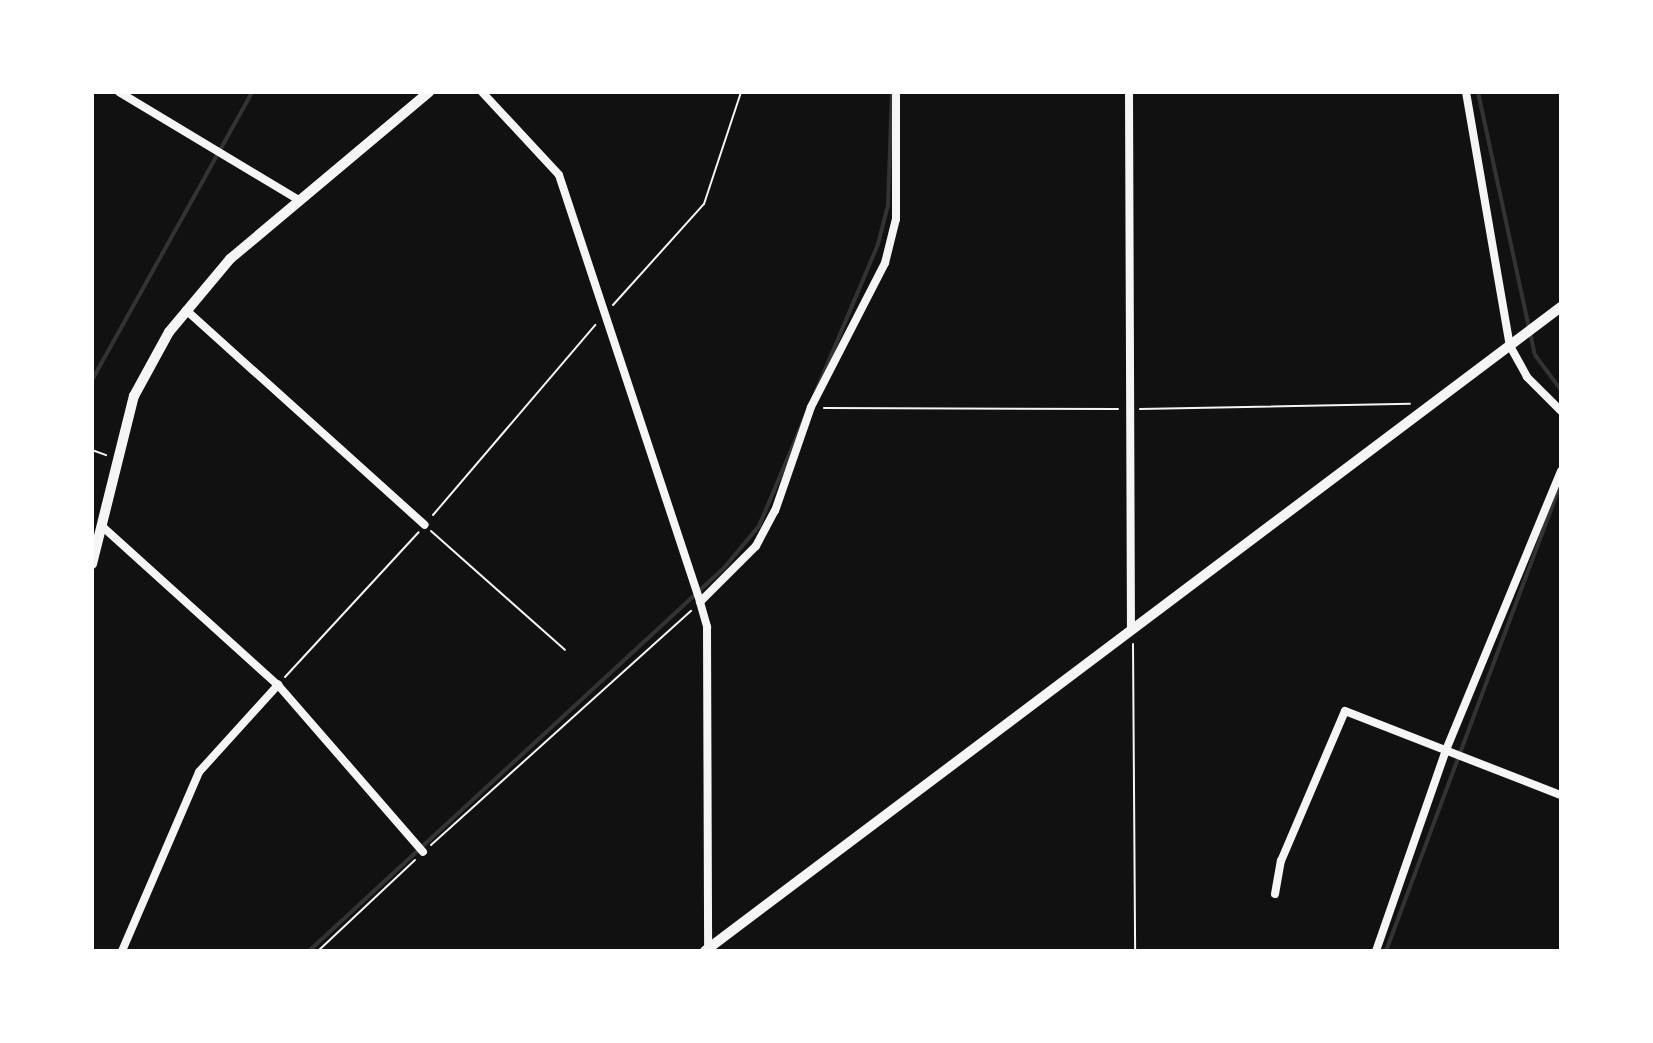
<!DOCTYPE html>
<style>
body{margin:0}
#map{position:relative;width:1653px;height:1043px;overflow:hidden;background:#111;font-family:"Source Sans 3",sans-serif}
div>[style]{position:absolute}
.stream>*{height:4px;margin:-2px;padding:0 2px;transform-origin:2px;border-radius:2px;background:#333}
.path>*{height:2px;margin:-1px;padding:0 1px;transform-origin:1px;border-radius:1px;background:#f5f5f5}
.minor>*{height:8px;margin:-4px;padding:0 4px;transform-origin:4px;border-radius:4px;background:#f5f5f5}
.tertiary>*{height:10px;margin:-5px;padding:0 5px;transform-origin:5px;border-radius:5px;background:#f5f5f5}
span{translate:-50% -50%;white-space:nowrap;text-align:center;line-height:1.15;-webkit-text-stroke:8px #fff;paint-order:stroke}
.frame{position:absolute;inset:0;border:94px solid #fff;pointer-events:none}
</style>
<div id="map">
<div class="stream">
<i style="left:1478px;top:92px;width:269px;rotate:77.8deg"></i>
<i style="left:1535px;top:355px;width:44px;rotate:53.4deg"></i>
<i style="left:92px;top:380px;width:329px;rotate:-60.9deg"></i>
<i style="left:309px;top:951px;width:565px;rotate:-42.7deg"></i>
<i style="left:724px;top:568px;width:55px;rotate:-50.2deg"></i>
<i style="left:759px;top:526px;width:306px;rotate:-67.1deg"></i>
<i style="left:878px;top:244px;width:40px;rotate:-75.6deg"></i>
<i style="left:888px;top:205px;width:113px;rotate:-88deg"></i>
<i style="left:1386px;top:951px;width:499px;rotate:-69.5deg"></i>
</div>
<div class="path">
<i style="left:613px;top:305px;width:136px;rotate:-48deg"></i>
<i style="left:704px;top:204px;width:118px;rotate:-71.7deg"></i>
<i style="left:824px;top:408px;width:294px;rotate:0.2deg"></i>
<i style="left:1140px;top:409px;width:270px;rotate:-1.1deg"></i>
<i style="left:92px;top:450px;width:15px;rotate:20deg"></i>
<i style="left:433px;top:515px;width:250px;rotate:-49.5deg"></i>
<i style="left:431px;top:531px;width:179px;rotate:41.6deg"></i>
<i style="left:1133px;top:644px;width:307px;rotate:89.6deg"></i>
<i style="left:285px;top:677px;width:197px;rotate:-47.3deg"></i>
<i style="left:431px;top:845px;width:350px;rotate:-42deg"></i>
<i style="left:318px;top:951px;width:133px;rotate:-43.2deg"></i>
</div>
<div class="minor">
<i style="left:119px;top:92px;width:210px;rotate:31deg"></i>
<i style="left:482px;top:92px;width:113px;rotate:47.1deg"></i>
<i style="left:559px;top:175px;width:450px;rotate:71.7deg"></i>
<i style="left:700px;top:602px;width:26px;rotate:74deg"></i>
<i style="left:707px;top:627px;width:319px;rotate:89.8deg"></i>
<i style="left:1129px;top:92px;width:538px;rotate:89.79deg"></i>
<i style="left:1466px;top:92px;width:258px;rotate:80.2deg"></i>
<i style="left:1510px;top:346px;width:35px;rotate:61deg"></i>
<i style="left:1527px;top:377px;width:48px;rotate:45deg"></i>
<i style="left:186px;top:310px;width:321px;rotate:42deg"></i>
<i style="left:104px;top:528px;width:234px;rotate:42.1deg"></i>
<i style="left:278px;top:685px;width:221px;rotate:49deg"></i>
<i style="left:700px;top:602px;width:79px;rotate:-45deg"></i>
<i style="left:756px;top:546px;width:40px;rotate:-62deg"></i>
<i style="left:775px;top:511px;width:110px;rotate:-70.9deg"></i>
<i style="left:811px;top:407px;width:162px;rotate:-62.8deg"></i>
<i style="left:885px;top:263px;width:45px;rotate:-76deg"></i>
<i style="left:896px;top:219px;width:127px;rotate:-90deg"></i>
<i style="left:1275px;top:894px;width:34px;rotate:-80deg"></i>
<i style="left:1281px;top:861px;width:163px;rotate:-66.9deg"></i>
<i style="left:1345px;top:711px;width:232px;rotate:21.3deg"></i>
<i style="left:122px;top:951px;width:195px;rotate:-66.7deg"></i>
<i style="left:199px;top:772px;width:118px;rotate:-47.8deg"></i>
<i style="left:1376px;top:951px;width:213px;rotate:-70.8deg"></i>
<i style="left:1446px;top:750px;width:302px;rotate:-67.6deg"></i>
</div>
<div class="tertiary">
<i style="left:92px;top:564px;width:173px;rotate:-76deg"></i>
<i style="left:134px;top:396px;width:73px;rotate:-61.3deg"></i>
<i style="left:169px;top:332px;width:95px;rotate:-50.1deg"></i>
<i style="left:230px;top:259px;width:260px;rotate:-40deg"></i>
<i style="left:705px;top:951px;width:1071px;rotate:-36.96deg"></i>
</div>
<div class="frame"></div>
</div>
